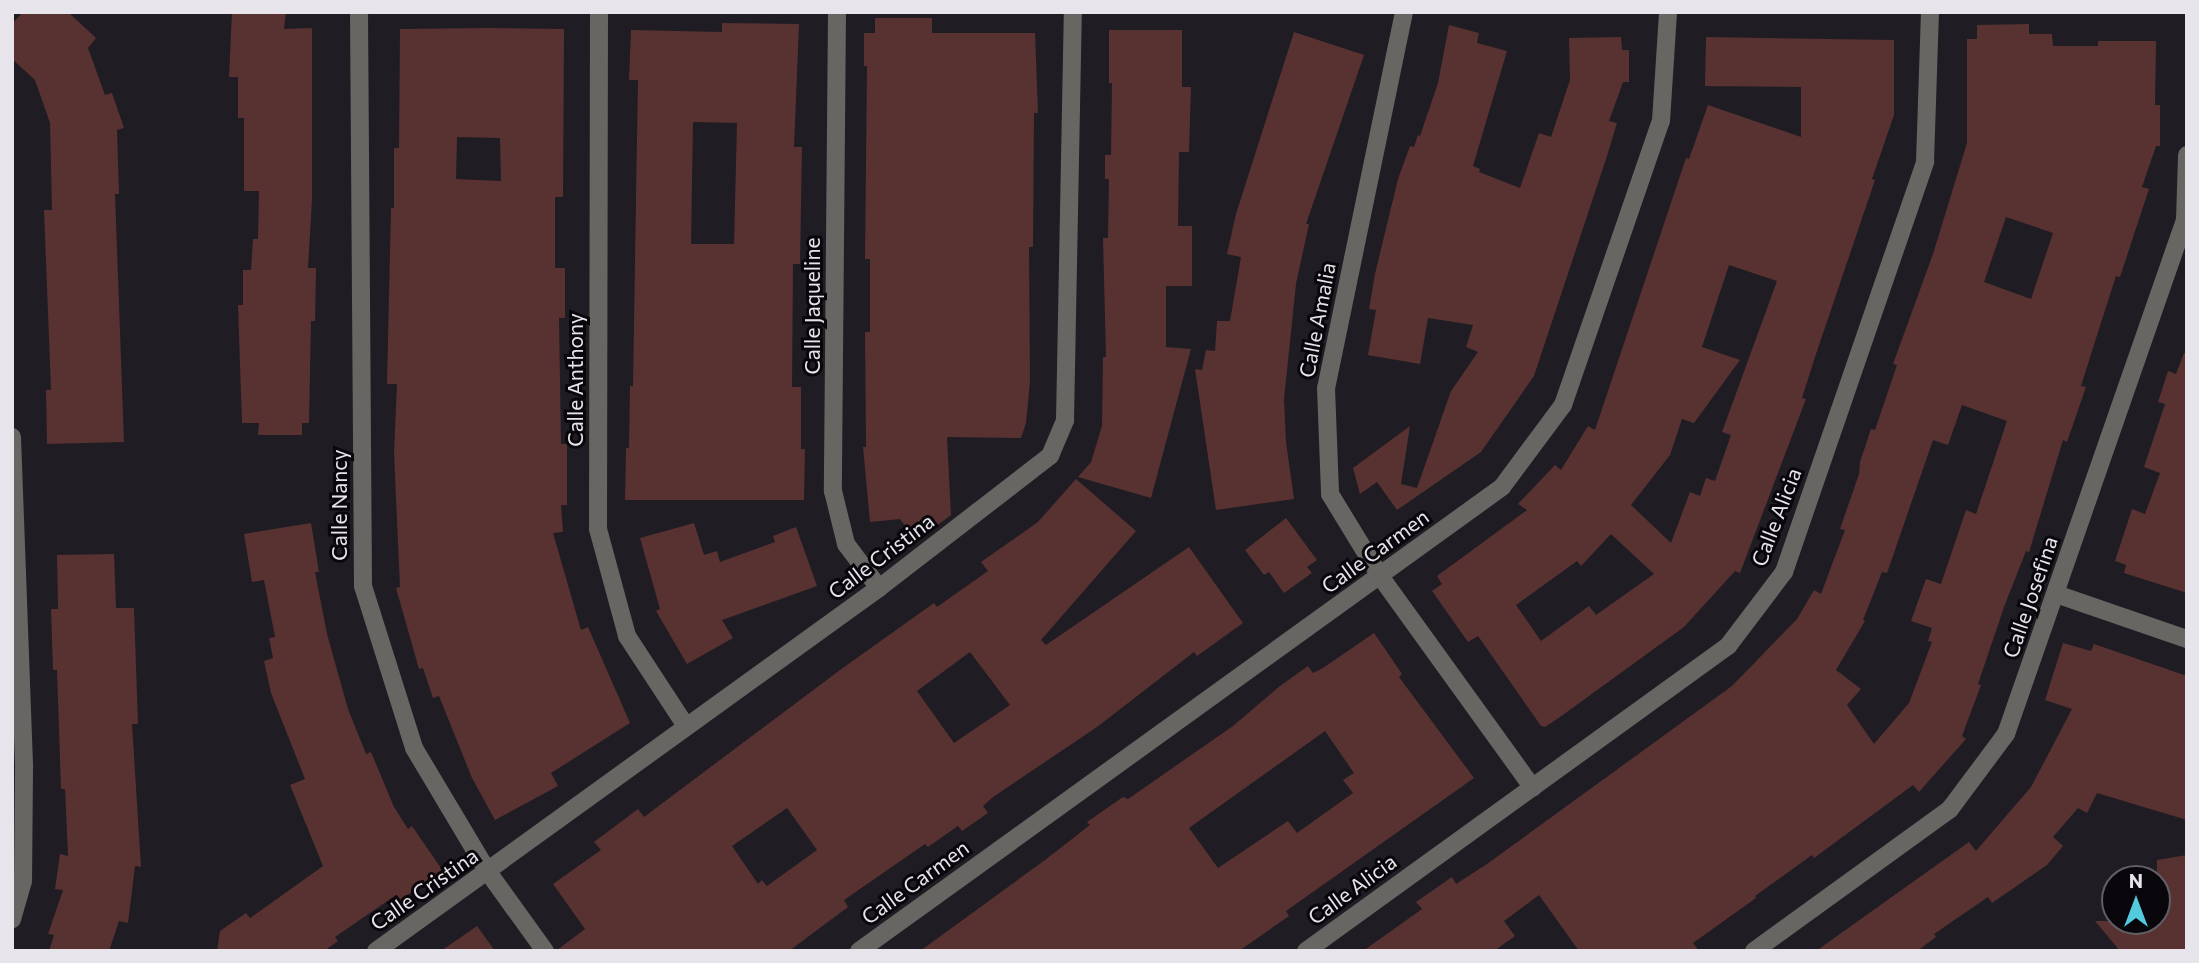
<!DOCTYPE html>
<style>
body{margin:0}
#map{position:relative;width:2199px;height:963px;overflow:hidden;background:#201c24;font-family:Commissioner,sans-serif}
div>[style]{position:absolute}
.building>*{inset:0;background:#573231}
.minor>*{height:18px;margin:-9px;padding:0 9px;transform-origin:9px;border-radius:9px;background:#686662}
span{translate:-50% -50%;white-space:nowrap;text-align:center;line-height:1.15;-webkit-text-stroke:6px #09070b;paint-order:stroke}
.street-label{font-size:21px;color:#e7e5eb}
.frame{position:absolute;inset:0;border:14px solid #e7e5eb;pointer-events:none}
.north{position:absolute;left:2101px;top:865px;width:70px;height:70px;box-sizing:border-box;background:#09070b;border:2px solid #626065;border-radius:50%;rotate:0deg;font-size:19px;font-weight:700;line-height:28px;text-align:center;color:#e7e5eb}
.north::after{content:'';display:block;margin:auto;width:24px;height:32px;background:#54cade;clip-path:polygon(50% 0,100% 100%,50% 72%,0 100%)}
</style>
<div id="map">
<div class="building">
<i style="clip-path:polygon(23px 12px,68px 12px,96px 38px,88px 48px,105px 95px,112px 93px,124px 128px,117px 130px,119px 194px,115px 194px,124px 442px,47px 444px,46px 390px,51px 390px,44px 210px,52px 210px,50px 123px,35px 80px,12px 59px,12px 24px)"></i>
<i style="clip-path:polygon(232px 12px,286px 12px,284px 29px,312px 28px,312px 200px,308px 268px,316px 268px,315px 321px,311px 321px,309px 423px,302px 423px,302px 435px,258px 435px,259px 423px,242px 423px,238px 305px,243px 305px,243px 270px,251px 270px,253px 239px,258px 239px,259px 191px,244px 191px,244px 118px,238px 118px,238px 77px,229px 77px)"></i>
<i style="clip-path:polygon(875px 18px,932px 18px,932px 33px,1035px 33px,1038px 113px,1034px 113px,1033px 247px,1029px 247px,1030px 381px,1026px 423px,1021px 438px,947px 437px,951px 515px,916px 541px,900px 519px,870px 522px,863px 447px,866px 447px,865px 332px,870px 332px,870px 259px,865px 259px,867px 66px,864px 66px,864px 33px,875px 33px)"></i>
<i style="clip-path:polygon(evenodd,722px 23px,799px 24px,794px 147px,802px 147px,800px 264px,793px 264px,792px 387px,801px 387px,801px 449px,805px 449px,804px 500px,625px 500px,626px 448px,629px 448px,630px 386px,633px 386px,637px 137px,638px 80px,629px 80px,631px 30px,722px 32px,722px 23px,693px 122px,737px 123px,734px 244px,691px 244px,693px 122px)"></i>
<i style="clip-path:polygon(evenodd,2029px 24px,2029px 34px,2052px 34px,2053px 46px,2098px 46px,2098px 41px,2156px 41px,2155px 105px,2160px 105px,2160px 146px,2156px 146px,2142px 187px,2149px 189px,2120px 277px,2116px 276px,2099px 329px,2081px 386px,2086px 387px,2067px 442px,2063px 440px,2029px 552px,2026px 551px,2004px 607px,1978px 684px,1981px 685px,1962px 736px,1966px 739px,1919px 792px,1913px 785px,1814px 858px,1812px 855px,1755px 896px,1756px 898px,1693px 943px,1699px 951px,1579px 951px,1539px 895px,1504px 921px,1515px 936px,1494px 951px,1363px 951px,1422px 909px,1416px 902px,1452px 877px,1456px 884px,1487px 864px,1732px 686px,1797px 619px,1814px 590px,1821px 594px,1845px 530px,1840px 529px,1859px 474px,1860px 462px,1871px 429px,1875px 430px,1897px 365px,1893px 364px,1933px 254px,1967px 143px,1967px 39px,1977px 39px,1977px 25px,2029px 24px,2006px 217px,2053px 233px,2031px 299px,1984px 282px,2006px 217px,2029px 24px,1962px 405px,2007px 421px,1976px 514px,1966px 510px,1941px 584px,1926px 579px,1911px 621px,1932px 628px,1928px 641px,1932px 642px,1909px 703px,1874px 744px,1847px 705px,1861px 689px,1836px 670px,1865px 621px,1863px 620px,1882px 572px,1887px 573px,1933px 440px,1948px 445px,1962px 405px)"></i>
<i style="clip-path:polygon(1449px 25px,1479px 33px,1477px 43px,1507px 51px,1473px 166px,1480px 169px,1479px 172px,1520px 188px,1539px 133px,1551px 137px,1570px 80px,1569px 38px,1621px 37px,1622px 50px,1629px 50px,1629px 82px,1623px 82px,1609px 121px,1617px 123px,1607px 156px,1534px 376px,1481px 452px,1397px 510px,1377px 482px,1360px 494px,1353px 468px,1410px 426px,1401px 484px,1417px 488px,1451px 391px,1478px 352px,1466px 347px,1473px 325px,1428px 318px,1420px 364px,1368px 355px,1376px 310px,1369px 309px,1375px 274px,1398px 179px,1410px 146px,1414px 147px,1418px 135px,1420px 136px,1438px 83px)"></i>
<i style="clip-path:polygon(evenodd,488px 28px,564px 29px,563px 197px,555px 197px,555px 268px,565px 268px,565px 318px,559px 318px,561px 444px,567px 444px,567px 505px,561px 505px,563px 532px,553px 533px,581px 630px,588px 627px,630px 723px,551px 773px,558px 786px,495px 820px,472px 778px,439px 696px,433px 698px,423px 668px,419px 669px,396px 588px,400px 587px,394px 453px,397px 384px,387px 384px,391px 208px,394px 208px,394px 148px,399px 148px,400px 29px,488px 28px,457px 137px,500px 138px,501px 181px,456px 179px,457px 137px)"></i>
<i style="clip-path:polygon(1109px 30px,1182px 30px,1182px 87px,1191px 87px,1189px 152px,1179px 152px,1178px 226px,1192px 226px,1192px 286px,1166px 286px,1166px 347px,1191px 349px,1151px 498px,1078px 477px,1091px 462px,1102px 426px,1103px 357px,1106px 357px,1103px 238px,1108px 238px,1109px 179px,1105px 179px,1105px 155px,1111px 155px,1112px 83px,1109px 83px)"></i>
<i style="clip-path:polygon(1294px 32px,1364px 55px,1306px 224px,1309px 224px,1296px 284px,1284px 399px,1286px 442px,1294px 499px,1216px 510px,1195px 369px,1202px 370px,1206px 350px,1215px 351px,1217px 321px,1230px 321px,1241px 257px,1227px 254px,1236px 214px)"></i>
<i style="clip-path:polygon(evenodd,1706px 37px,1894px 40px,1894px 115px,1872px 179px,1875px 180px,1816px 354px,1802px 398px,1806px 399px,1740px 573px,1735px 571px,1684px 627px,1560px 717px,1545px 727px,1541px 726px,1478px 636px,1468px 642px,1432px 591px,1442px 584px,1437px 576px,1527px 510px,1518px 504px,1555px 465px,1561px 470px,1588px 426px,1595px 430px,1686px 158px,1689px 159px,1708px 105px,1801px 137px,1801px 87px,1705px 86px,1706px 37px,1729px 265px,1777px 281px,1722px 432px,1731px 435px,1715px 481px,1706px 478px,1700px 496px,1690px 492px,1671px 543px,1631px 505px,1670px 455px,1682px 419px,1694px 423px,1740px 360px,1702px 347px,1729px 265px,1706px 37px,1611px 534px,1654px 574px,1596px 615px,1589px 606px,1541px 641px,1516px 605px,1577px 561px,1581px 566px,1611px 534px)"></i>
<i style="clip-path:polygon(2184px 353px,2187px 354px,2187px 593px,2124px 573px,2126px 565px,2115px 561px,2132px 509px,2145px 514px,2160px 473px,2144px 467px,2165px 404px,2158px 402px,2168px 371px,2176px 374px)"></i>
<i style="clip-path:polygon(evenodd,1076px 479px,1136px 531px,1041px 640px,1046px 645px,1189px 547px,1243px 623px,1197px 656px,1194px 652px,1097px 727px,993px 797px,983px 806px,988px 813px,962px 831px,958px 826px,928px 847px,925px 844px,844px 900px,848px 907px,789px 951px,556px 951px,585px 929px,553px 884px,601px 850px,594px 842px,638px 809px,644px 817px,840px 670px,934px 603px,937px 607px,988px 571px,981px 562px,1038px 522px,1076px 479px,970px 652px,1010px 705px,954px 743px,917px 691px,970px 652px,1076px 479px,787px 808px,817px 850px,767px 886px,762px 880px,758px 884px,732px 846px,787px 808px)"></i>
<i style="clip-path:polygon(1286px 518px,1317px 560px,1307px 567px,1312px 573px,1284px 593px,1269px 572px,1264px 575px,1245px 550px)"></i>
<i style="clip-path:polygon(311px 523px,319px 572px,315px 572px,327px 634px,348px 709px,366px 754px,371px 752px,394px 807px,408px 829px,412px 826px,443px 871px,400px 900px,396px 895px,335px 937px,338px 941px,324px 951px,217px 951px,220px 931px,246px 913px,250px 918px,323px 866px,290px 785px,305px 779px,271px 693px,264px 661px,273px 658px,269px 638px,275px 637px,264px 580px,252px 582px,244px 534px)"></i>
<i style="clip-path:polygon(694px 523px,704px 555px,717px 551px,720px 562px,775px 542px,773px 536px,796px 527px,817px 586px,722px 620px,733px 638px,687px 664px,656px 611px,660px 609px,640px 538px)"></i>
<i style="clip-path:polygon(114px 554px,116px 608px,134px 608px,138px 724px,132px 724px,141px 867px,135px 866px,128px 923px,119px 921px,109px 951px,49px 951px,54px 935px,48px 934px,63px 890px,55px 889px,60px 854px,68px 856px,65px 789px,61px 789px,57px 670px,53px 670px,51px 609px,58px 609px,57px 555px)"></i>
<i style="clip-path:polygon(evenodd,1374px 633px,1402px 674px,1399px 677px,1474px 778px,1286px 911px,1289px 916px,1239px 951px,920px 951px,1045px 860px,1090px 825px,1087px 822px,1123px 797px,1128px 799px,1233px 726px,1280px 686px,1308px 666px,1313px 673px,1323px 668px,1374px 633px,1325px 731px,1354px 773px,1343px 780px,1353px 793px,1297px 833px,1288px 821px,1218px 868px,1189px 828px,1325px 731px)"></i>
<i style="clip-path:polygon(2063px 643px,2091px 651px,2094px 644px,2187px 676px,2187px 820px,2097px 793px,2087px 813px,2078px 808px,2053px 837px,2063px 846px,2047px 865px,1992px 903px,1988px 897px,1934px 934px,1936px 937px,1917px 951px,1816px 951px,1969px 842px,1976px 851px,2031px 787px,2072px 709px,2045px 700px)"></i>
<i style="clip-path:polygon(2187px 855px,2187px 951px,2120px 951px,2095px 921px,2157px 921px,2157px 860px)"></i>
<i style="clip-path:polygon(477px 926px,495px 951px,441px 951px)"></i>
</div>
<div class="minor">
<i style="left:359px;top:12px;width:574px;rotate:89.6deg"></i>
<i style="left:363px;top:586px;width:170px;rotate:72.5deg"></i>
<i style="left:414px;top:748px;width:144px;rotate:59.2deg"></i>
<i style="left:488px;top:872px;width:97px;rotate:54.2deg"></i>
<i style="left:599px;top:12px;width:517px;rotate:90.11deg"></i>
<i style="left:598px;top:529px;width:111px;rotate:74.8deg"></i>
<i style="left:627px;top:636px;width:108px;rotate:56.8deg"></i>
<i style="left:837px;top:12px;width:479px;rotate:90.5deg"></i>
<i style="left:833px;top:491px;width:55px;rotate:76.2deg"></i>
<i style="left:846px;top:544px;width:55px;rotate:53.1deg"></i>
<i style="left:1404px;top:12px;width:384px;rotate:101.7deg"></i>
<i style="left:1326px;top:388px;width:106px;rotate:87.8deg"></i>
<i style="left:1330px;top:494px;width:96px;rotate:58.6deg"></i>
<i style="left:1380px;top:576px;width:261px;rotate:54.2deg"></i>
<i style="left:12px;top:437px;width:331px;rotate:87.9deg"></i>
<i style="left:24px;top:768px;width:113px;rotate:90.5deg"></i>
<i style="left:23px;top:881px;width:40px;rotate:106deg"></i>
<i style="left:2056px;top:594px;width:139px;rotate:19deg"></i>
<i style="left:376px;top:951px;width:620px;rotate:-35.82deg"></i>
<i style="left:879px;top:588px;width:216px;rotate:-37.7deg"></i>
<i style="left:1050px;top:456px;width:39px;rotate:-67deg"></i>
<i style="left:1065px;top:420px;width:408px;rotate:-88.9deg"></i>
<i style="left:859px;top:951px;width:793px;rotate:-35.81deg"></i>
<i style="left:1502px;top:487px;width:102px;rotate:-53.4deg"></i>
<i style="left:1563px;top:405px;width:300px;rotate:-71deg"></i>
<i style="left:1661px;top:121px;width:109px;rotate:-86.3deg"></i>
<i style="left:1306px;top:951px;width:521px;rotate:-35.86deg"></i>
<i style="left:1728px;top:646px;width:93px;rotate:-52.9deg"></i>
<i style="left:1784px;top:572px;width:434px;rotate:-71deg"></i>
<i style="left:1925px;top:162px;width:150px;rotate:-88.1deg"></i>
<i style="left:1754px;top:951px;width:242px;rotate:-35.9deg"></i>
<i style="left:1950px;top:809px;width:94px;rotate:-53.3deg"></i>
<i style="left:2006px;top:734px;width:544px;rotate:-70.8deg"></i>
<i style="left:2185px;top:220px;width:65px;rotate:-88.2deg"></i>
</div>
<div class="street-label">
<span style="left:812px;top:306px;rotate:-90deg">Calle Jaqueline</span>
<span style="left:1317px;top:320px;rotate:-79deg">Calle Amalia</span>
<span style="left:575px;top:380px;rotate:-90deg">Calle Anthony</span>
<span style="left:339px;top:505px;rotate:-90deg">Calle Nancy</span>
<span style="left:1776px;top:517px;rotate:-69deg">Calle Alicia</span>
<span style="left:1375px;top:551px;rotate:-36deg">Calle Carmen</span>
<span style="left:881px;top:556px;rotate:-37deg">Calle Cristina</span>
<span style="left:2030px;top:597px;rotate:-71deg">Calle Josefina</span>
<span style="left:915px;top:882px;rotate:-36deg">Calle Carmen</span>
<span style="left:424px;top:889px;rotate:-35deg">Calle Cristina</span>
<span style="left:1352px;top:889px;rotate:-36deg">Calle Alicia</span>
</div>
<div class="frame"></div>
<div class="north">N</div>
</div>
